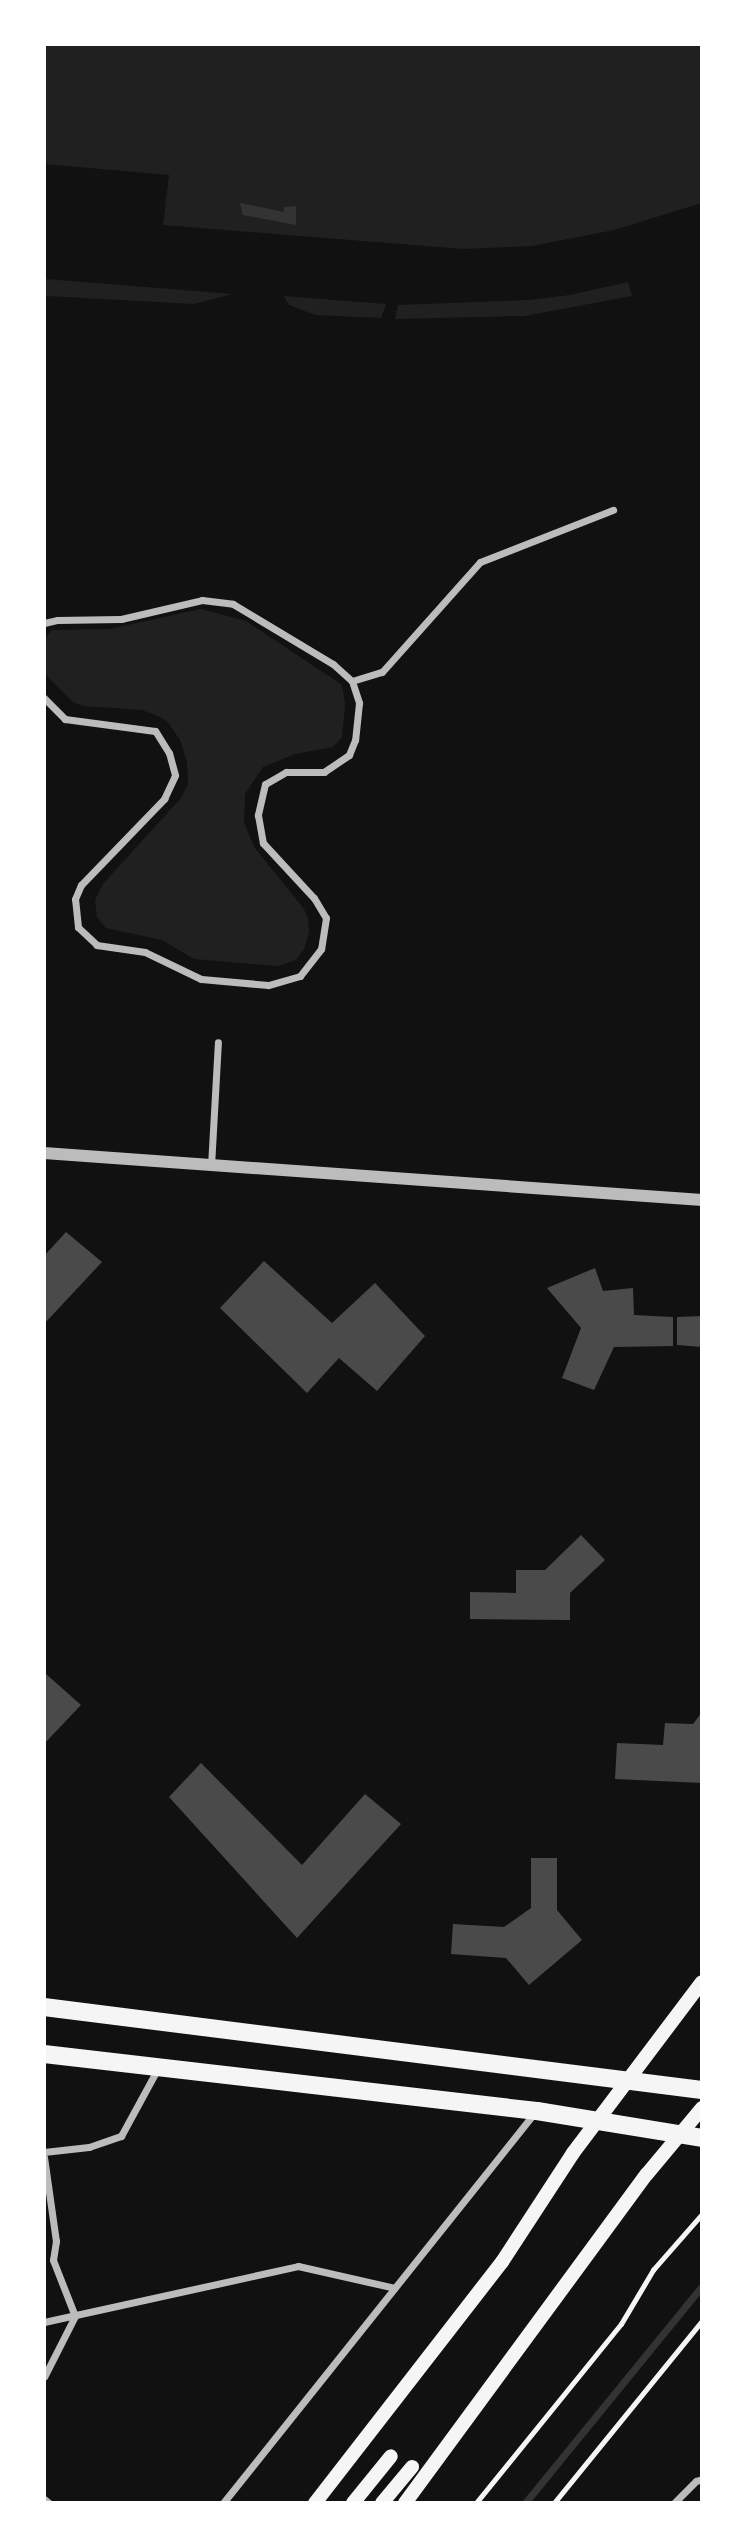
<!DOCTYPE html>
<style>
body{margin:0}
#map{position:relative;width:746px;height:2547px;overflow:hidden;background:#111;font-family:"Sofia Sans Condensed",sans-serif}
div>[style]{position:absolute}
.green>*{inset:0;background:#202020}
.water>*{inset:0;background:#333}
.stream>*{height:7px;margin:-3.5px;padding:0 3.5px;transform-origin:3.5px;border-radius:3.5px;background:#333}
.building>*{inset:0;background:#4a4a4a}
.path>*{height:4.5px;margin:-2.25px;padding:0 2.25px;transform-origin:2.25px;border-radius:2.25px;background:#f5f5f5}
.minor>*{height:7px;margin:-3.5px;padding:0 3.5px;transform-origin:3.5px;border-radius:3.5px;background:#bcbcbc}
.tertiary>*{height:12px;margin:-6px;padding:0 6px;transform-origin:6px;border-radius:6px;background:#bcbcbc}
.secondary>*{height:14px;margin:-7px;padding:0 7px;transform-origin:7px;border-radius:7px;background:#f5f5f5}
.primary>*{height:18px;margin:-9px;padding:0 9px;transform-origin:9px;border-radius:9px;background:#f5f5f5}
span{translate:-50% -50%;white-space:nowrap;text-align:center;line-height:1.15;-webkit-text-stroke:6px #fff;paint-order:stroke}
.frame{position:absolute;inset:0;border:46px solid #fff;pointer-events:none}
</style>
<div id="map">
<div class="green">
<i style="clip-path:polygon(44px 44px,702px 44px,702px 203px,614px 230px,532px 246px,463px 249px,163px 225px,169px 175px,44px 164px)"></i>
<i style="clip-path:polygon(46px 279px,233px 294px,194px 304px,46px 296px)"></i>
<i style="clip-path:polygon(628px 282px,632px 296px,524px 316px,395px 319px,398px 305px,529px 300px,570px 295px)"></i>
<i style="clip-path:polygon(284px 296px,386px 304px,381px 318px,315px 315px,289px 305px)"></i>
<i style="clip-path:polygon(201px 609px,246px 621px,342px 685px,345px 704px,342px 737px,333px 747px,295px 754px,263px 767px,245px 794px,244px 822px,254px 847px,304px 909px,308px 919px,309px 932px,304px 949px,296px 960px,278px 966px,194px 959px,162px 940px,106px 928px,97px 917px,95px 900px,103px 884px,181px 798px,188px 784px,187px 762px,180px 740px,167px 721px,158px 716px,142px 710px,83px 706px,73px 702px,44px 673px,44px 639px,52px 630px,109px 629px)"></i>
</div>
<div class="water">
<i style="clip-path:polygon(240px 203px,284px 212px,284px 207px,296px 206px,296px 225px,243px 215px)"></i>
</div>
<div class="stream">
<i style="left:525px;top:2503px;width:280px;rotate:-50.8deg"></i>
</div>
<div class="building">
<i style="clip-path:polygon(66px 1232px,102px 1262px,44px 1324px,44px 1256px)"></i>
<i style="clip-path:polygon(264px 1261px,332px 1323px,375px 1283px,425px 1336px,377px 1391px,339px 1358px,307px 1393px,220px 1308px)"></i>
<i style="clip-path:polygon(595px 1268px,603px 1291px,633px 1288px,634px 1315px,673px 1317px,673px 1346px,614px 1347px,594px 1390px,562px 1378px,581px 1328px,547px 1288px)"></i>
<i style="clip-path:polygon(702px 1316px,702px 1347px,677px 1345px,677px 1317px)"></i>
<i style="clip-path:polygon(581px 1535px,605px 1560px,570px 1593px,570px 1620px,470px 1619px,470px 1592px,516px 1593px,516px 1570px,545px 1570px)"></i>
<i style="clip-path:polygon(46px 1674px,81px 1705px,44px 1744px,44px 1677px)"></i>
<i style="clip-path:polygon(702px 1712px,702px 1783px,615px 1779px,617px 1743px,663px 1745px,665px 1723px,693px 1724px)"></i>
<i style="clip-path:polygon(201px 1763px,302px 1865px,365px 1794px,401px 1824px,297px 1938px,169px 1797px)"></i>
<i style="clip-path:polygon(531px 1858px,557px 1858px,557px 1910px,582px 1940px,529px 1985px,506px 1958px,451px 1954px,453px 1924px,504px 1927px,531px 1908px)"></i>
</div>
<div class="path">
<i style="left:476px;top:2503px;width:230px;rotate:-51deg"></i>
<i style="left:621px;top:2324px;width:63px;rotate:-59.3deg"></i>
<i style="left:653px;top:2270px;width:74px;rotate:-48.8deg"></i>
<i style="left:554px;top:2503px;width:235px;rotate:-50.9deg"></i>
</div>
<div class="minor">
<i style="left:44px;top:623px;width:13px;rotate:-13deg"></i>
<i style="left:57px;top:620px;width:64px;rotate:-0.9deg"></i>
<i style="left:121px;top:619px;width:83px;rotate:-13.2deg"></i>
<i style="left:202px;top:600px;width:31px;rotate:7deg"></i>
<i style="left:233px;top:604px;width:117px;rotate:31deg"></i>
<i style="left:333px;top:664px;width:25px;rotate:42deg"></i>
<i style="left:352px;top:681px;width:23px;rotate:72deg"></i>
<i style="left:359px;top:703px;width:37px;rotate:96deg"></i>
<i style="left:355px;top:740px;width:16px;rotate:112deg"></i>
<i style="left:349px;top:755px;width:30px;rotate:146deg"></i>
<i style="left:324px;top:772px;width:38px;rotate:180deg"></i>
<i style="left:286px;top:772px;width:24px;rotate:150deg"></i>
<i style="left:265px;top:784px;width:32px;rotate:103deg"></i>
<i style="left:258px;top:815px;width:28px;rotate:80deg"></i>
<i style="left:263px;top:843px;width:75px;rotate:47.2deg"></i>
<i style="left:314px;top:898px;width:23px;rotate:59deg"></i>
<i style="left:326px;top:918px;width:31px;rotate:99deg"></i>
<i style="left:321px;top:949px;width:34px;rotate:128deg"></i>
<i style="left:300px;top:976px;width:33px;rotate:164deg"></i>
<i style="left:268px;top:985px;width:67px;rotate:-174.9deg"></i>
<i style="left:201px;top:979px;width:62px;rotate:-154.3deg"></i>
<i style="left:145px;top:952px;width:49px;rotate:-171.7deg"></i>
<i style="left:97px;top:945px;width:26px;rotate:-137deg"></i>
<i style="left:78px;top:927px;width:28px;rotate:-96deg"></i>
<i style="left:75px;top:899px;width:15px;rotate:-67deg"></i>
<i style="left:81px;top:885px;width:120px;rotate:-46deg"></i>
<i style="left:164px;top:799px;width:26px;rotate:-65deg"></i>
<i style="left:175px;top:775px;width:23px;rotate:-105deg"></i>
<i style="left:169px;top:753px;width:26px;rotate:-122deg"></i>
<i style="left:155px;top:731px;width:91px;rotate:-172.4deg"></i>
<i style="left:65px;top:719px;width:30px;rotate:-135deg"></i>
<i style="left:352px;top:681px;width:31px;rotate:-17deg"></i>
<i style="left:382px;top:672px;width:147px;rotate:-48.3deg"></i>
<i style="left:480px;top:562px;width:143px;rotate:-21.4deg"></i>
<i style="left:211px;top:1166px;width:124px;rotate:-86.8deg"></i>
<i style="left:44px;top:2152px;width:45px;rotate:-6.3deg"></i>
<i style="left:89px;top:2147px;width:34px;rotate:-19deg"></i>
<i style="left:121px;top:2136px;width:77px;rotate:-61.4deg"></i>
<i style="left:44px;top:2157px;width:85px;rotate:81.9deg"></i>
<i style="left:56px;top:2241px;width:19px;rotate:99deg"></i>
<i style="left:53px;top:2260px;width:60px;rotate:68.6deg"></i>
<i style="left:75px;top:2316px;width:68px;rotate:116.9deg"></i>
<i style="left:44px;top:2322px;width:260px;rotate:-12.4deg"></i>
<i style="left:298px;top:2266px;width:99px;rotate:12.8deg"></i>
<i style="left:44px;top:2499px;width:6px;rotate:39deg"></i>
<i style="left:223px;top:2503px;width:498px;rotate:-51.4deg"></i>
<i style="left:674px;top:2503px;width:31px;rotate:-45deg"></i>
<i style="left:696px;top:2481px;width:6px;rotate:-18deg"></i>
</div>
<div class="tertiary">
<i style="left:44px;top:1153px;width:660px;rotate:4.09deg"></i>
</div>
<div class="secondary">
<i style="left:315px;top:2503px;width:305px;rotate:-52.2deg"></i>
<i style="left:502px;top:2262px;width:130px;rotate:-56.9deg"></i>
<i style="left:573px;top:2153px;width:214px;rotate:-53deg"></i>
<i style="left:353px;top:2503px;width:60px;rotate:-51deg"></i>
<i style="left:382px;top:2503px;width:47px;rotate:-50.2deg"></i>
<i style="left:405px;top:2503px;width:408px;rotate:-53.7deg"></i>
<i style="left:647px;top:2174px;width:86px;rotate:-50.2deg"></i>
</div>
<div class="primary">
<i style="left:44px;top:2007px;width:663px;rotate:7.19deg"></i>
<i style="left:44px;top:2054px;width:496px;rotate:6.6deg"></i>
<i style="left:537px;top:2111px;width:167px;rotate:9.3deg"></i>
</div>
<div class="frame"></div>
</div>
